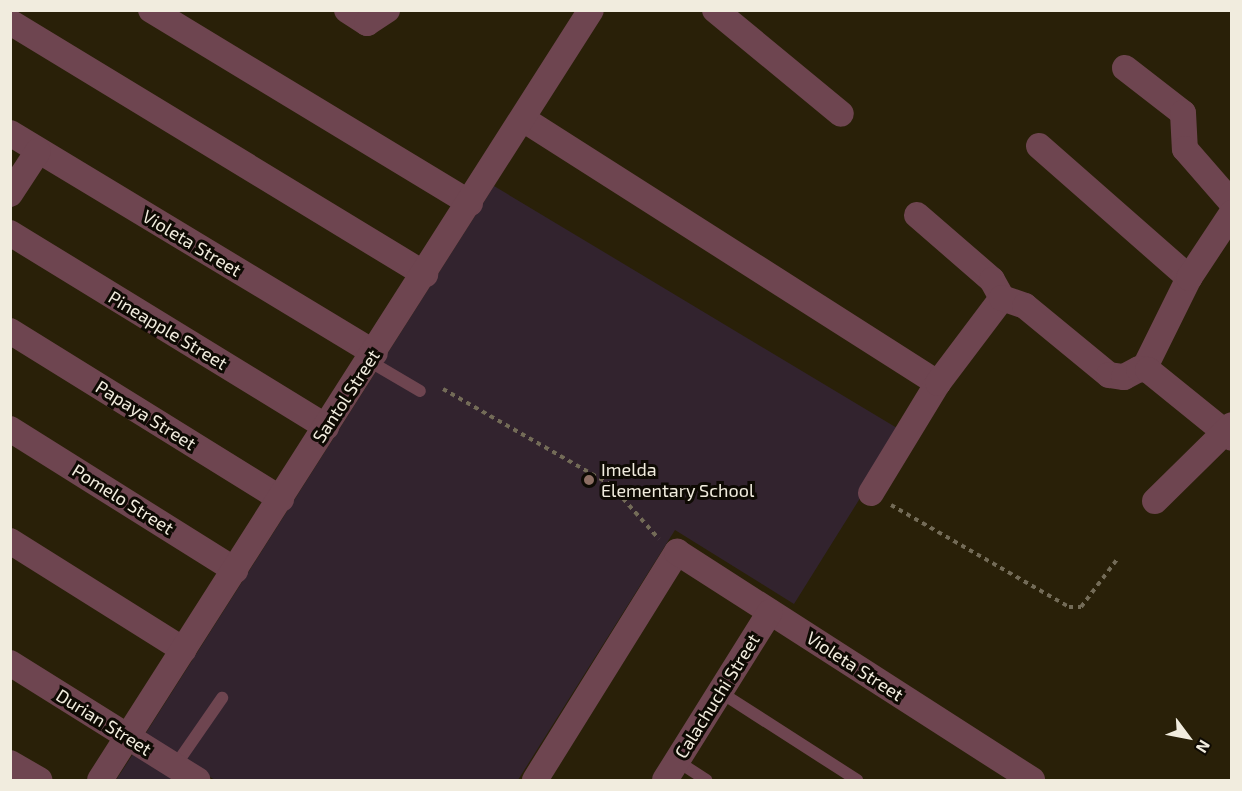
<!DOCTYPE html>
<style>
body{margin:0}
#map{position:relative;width:1242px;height:791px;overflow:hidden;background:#292008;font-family:"Exo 2",sans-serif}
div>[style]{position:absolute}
.education>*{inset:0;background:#32232e}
.path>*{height:4px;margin-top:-2px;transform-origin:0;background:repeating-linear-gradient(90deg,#736b57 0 4.5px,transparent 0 9px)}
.lane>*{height:12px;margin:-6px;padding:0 6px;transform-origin:6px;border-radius:6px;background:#6e4550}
.street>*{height:26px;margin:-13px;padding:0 13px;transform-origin:13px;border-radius:13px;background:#6e4550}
.dots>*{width:16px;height:16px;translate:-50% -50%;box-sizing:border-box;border:3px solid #0e0a03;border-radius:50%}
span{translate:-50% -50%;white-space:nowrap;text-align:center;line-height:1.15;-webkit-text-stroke:6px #0e0a03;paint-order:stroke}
.street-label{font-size:18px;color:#f1ecde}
.poi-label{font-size:18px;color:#f1ecde}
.left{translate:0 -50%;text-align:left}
.frame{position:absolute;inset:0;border:12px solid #f1ecde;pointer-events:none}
.north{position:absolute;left:1158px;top:707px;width:60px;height:60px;-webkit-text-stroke:4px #0e0a03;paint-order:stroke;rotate:122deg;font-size:16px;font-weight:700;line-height:24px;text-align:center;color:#f1ecde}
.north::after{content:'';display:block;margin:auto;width:21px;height:27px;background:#f1ecde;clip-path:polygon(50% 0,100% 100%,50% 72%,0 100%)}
</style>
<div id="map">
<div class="education">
<i style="clip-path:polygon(494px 186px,902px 431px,794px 604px,675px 530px,518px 780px,215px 780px,144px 736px)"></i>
<i style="clip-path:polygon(133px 754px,175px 780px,116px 780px)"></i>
</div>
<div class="path">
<i style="left:443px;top:389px;width:193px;rotate:29.7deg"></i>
<i style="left:611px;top:485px;width:72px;rotate:48.4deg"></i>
<i style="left:891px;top:505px;width:205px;rotate:29.8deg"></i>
<i style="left:1069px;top:607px;width:12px"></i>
<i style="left:1081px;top:607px;width:61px;rotate:-52.9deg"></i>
</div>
<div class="lane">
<i style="left:369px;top:361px;width:59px;rotate:30.5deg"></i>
<i style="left:720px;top:692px;width:163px;rotate:32.7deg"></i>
<i style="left:677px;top:761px;width:35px;rotate:33deg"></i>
<i style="left:175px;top:766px;width:83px;rotate:-55.3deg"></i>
</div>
<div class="street">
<i style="left:151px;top:10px;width:373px;rotate:31.2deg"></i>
<i style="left:347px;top:10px;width:24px;rotate:33deg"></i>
<i style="left:367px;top:23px;width:24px;rotate:-33deg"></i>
<i style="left:715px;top:10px;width:163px;rotate:39.5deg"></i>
<i style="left:10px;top:22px;width:486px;rotate:31.3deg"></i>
<i style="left:1125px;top:68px;width:73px;rotate:37.8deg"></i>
<i style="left:1183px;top:113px;width:36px;rotate:87deg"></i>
<i style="left:1185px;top:149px;width:72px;rotate:49deg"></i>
<i style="left:523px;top:119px;width:492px;rotate:32.5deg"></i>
<i style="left:10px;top:133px;width:426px;rotate:31.1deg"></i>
<i style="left:1039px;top:146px;width:200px;rotate:41.3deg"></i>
<i style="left:10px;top:194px;width:51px;rotate:-56.9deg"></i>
<i style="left:917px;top:215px;width:99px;rotate:40.9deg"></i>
<i style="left:992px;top:280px;width:21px;rotate:61deg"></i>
<i style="left:10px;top:233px;width:371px;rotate:31.5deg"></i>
<i style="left:10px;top:331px;width:319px;rotate:31.8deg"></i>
<i style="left:1144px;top:369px;width:102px;rotate:-63.7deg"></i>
<i style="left:1189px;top:278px;width:78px;rotate:-56.5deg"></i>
<i style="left:10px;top:429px;width:266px;rotate:32.1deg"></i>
<i style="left:871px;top:493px;width:129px;rotate:-58.7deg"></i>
<i style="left:938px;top:383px;width:106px;rotate:-53deg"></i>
<i style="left:1002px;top:298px;width:24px;rotate:19deg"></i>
<i style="left:1025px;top:306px;width:109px;rotate:39.4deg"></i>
<i style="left:1109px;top:375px;width:15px;rotate:8deg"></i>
<i style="left:1124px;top:377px;width:17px;rotate:-28deg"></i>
<i style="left:1139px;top:369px;width:9px;rotate:6deg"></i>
<i style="left:1148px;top:370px;width:108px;rotate:39deg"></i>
<i style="left:1155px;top:501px;width:108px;rotate:-44.6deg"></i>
<i style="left:10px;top:541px;width:205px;rotate:32.1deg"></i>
<i style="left:10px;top:663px;width:221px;rotate:32deg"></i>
<i style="left:10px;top:763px;width:34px;rotate:30deg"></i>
<i style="left:100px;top:780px;width:913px;rotate:-57.48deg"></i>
<i style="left:535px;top:780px;width:269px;rotate:-58.1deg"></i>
<i style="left:677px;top:552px;width:422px;rotate:32.7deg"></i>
<i style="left:665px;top:780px;width:198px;rotate:-58deg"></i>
</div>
<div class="dots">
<i style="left:589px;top:480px;background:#8d6e63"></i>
</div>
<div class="street-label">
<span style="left:192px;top:243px;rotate:31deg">Violeta Street</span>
<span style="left:168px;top:330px;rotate:31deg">Pineapple Street</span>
<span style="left:346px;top:396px;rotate:-57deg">Santol Street</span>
<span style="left:146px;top:415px;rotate:32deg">Papaya Street</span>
<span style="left:123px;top:499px;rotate:32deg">Pomelo Street</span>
<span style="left:855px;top:666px;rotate:33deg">Violeta Street</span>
<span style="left:717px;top:696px;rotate:-58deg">Calachuchi Street</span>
<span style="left:104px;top:722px;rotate:32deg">Durian Street</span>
</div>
<div class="poi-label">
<span class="left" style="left:601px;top:480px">Imelda<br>Elementary School</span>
</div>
<div class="frame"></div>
<div class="north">N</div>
</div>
